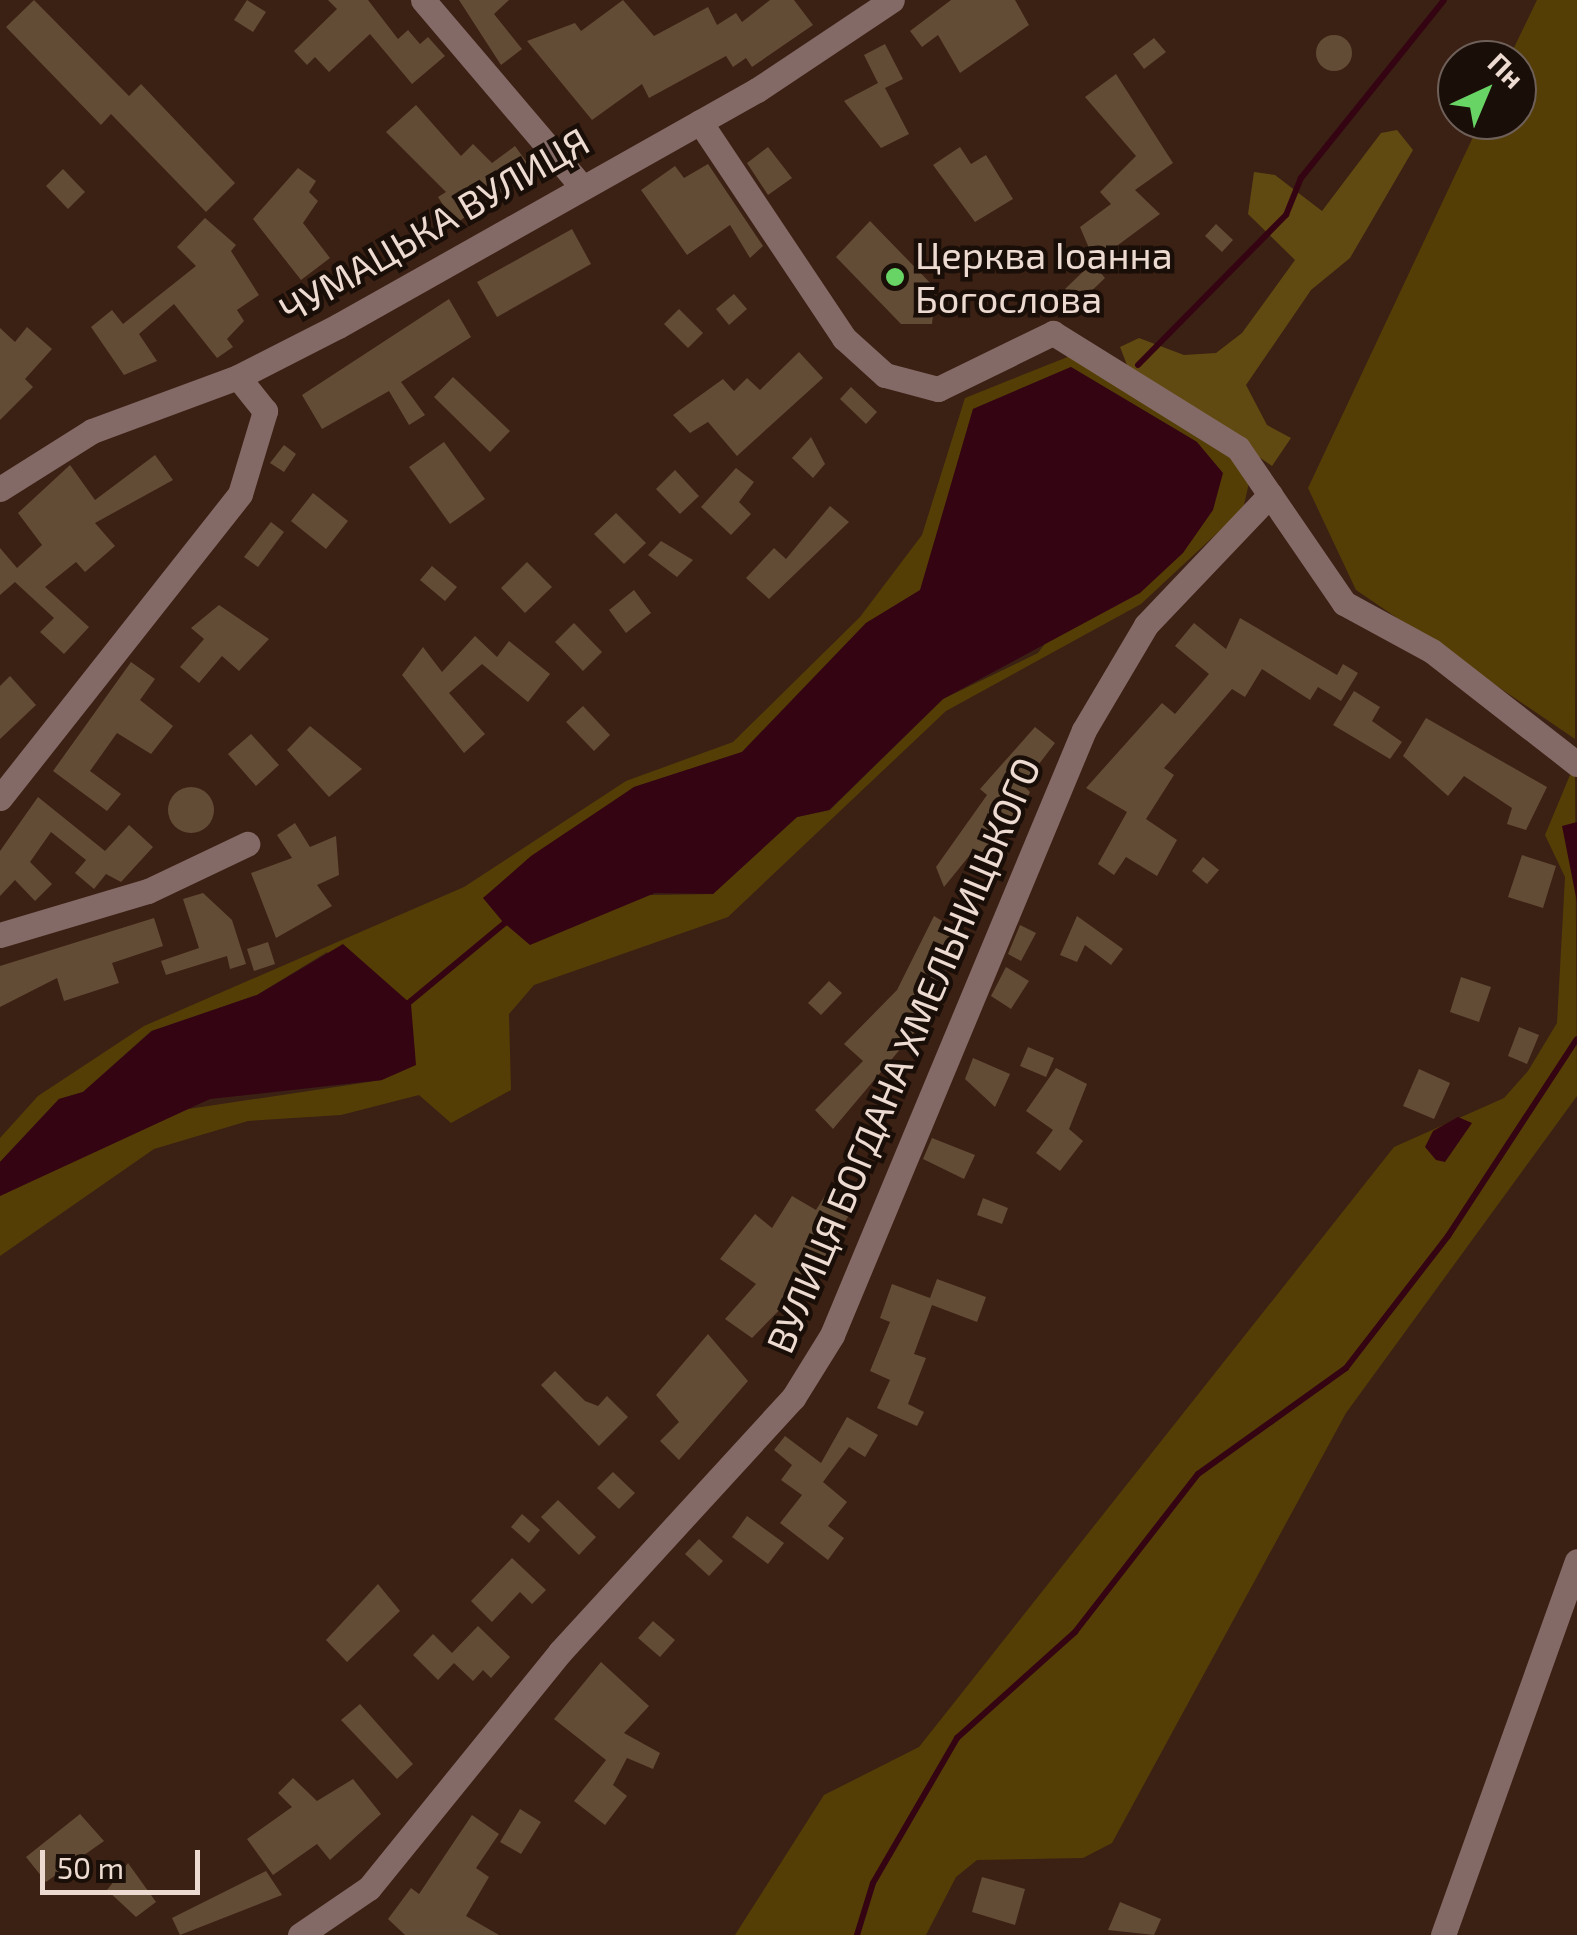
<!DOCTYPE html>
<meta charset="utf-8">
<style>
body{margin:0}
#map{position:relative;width:1577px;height:1935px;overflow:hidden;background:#3b2014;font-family:"Exo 2",sans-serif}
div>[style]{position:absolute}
.green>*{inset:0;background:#543e06}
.forest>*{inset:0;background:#614a11}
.water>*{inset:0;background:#350413}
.stream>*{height:6px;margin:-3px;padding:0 3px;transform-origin:3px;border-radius:3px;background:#350413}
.building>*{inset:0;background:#634c36}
.round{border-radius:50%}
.minor>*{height:25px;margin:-12.5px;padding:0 12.5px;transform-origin:12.5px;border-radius:12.5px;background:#846a66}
.dots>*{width:28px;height:28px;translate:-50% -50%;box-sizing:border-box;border:5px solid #190e08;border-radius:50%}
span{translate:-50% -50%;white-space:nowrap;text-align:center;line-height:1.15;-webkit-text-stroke:9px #190e08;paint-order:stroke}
.street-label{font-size:38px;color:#eddbd2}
.poi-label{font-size:38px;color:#eddbd2}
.left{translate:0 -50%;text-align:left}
.north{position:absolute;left:1437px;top:40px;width:100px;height:100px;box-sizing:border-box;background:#190e08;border:2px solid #6e6059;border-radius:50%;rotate:44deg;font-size:28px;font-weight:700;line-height:40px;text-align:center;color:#eddbd2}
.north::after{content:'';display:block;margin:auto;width:35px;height:45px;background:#68d465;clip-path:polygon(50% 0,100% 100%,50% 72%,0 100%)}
.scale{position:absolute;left:40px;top:1850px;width:160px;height:45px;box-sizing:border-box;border:5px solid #eddbd2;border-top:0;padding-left:12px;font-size:30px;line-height:35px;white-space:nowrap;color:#eddbd2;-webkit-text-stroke:8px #190e08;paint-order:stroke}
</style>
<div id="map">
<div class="green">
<i style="clip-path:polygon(1537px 0,1577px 0,1575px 739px,1356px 590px,1308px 488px,1481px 120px,1517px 120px,1517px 60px,1508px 60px)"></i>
<i style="clip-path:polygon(evenodd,1070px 356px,1229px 456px,1249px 483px,1243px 509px,1141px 604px,946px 711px,728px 917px,534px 985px,509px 1014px,511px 1090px,451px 1123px,419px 1095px,341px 1115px,248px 1121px,154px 1149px,0 1256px,0 1196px,175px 1111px,382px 1080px,327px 952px,257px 995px,151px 1031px,83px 1092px,59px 1099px,0 1162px,0 1138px,38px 1096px,144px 1026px,464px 887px,626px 781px,733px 742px,860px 617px,922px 535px,965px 398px,1070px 356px,1071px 367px,1197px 442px,1038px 653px,943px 699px,830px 810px,797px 817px,713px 894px,483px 898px,634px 787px,742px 752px,866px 623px,921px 590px,973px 409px,1071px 367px)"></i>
<i style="clip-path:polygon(1575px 763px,1577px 1096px,1346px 1413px,1112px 1843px,1083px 1858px,977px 1860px,956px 1877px,926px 1935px,735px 1935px,824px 1795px,919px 1747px,1394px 1147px,1504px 1098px,1528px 1071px,1557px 1023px,1565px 877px,1545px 835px)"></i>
</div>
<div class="forest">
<i style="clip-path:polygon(1397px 130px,1413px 150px,1350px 258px,1311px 290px,1246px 385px,1267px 425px,1291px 438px,1272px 466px,1127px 365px,1120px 347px,1139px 338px,1184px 355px,1216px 353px,1242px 333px,1295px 260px,1248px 214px,1254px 172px,1275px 175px,1322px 211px,1381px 133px)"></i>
</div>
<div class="water">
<i style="clip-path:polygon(1071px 367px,1197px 442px,1223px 473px,1213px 510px,1183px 553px,1140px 593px,943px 699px,829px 810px,797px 817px,713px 894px,655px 893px,530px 945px,503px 922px,483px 898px,531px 856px,634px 787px,742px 752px,866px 623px,920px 590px,973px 409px)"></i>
<i style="clip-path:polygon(1577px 822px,1577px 902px,1562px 826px)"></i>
<i style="clip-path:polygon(343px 944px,411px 1004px,416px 1065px,382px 1080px,210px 1099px,0 1196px,0 1162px,59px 1099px,83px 1092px,152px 1031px,257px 995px)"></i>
<i style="clip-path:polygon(1458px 1117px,1472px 1123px,1445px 1162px,1436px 1160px,1425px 1147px,1433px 1131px)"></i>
</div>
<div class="stream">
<i style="left:1138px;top:365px;width:211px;rotate:-45.4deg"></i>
<i style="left:1286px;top:215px;width:40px;rotate:-68deg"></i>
<i style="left:1301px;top:178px;width:228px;rotate:-51.2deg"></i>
<i style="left:406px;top:1005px;width:131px;rotate:-39.7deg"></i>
<i style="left:857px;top:1935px;width:54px;rotate:-72.9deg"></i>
<i style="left:873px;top:1883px;width:168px;rotate:-59.9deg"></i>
<i style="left:957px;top:1738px;width:159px;rotate:-41.9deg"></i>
<i style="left:1075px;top:1632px;width:200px;rotate:-52.1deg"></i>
<i style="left:1198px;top:1474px;width:182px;rotate:-35.6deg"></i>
<i style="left:1346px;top:1368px;width:167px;rotate:-52.3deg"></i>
<i style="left:1448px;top:1236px;width:235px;rotate:-56.8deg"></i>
</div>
<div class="building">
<i style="clip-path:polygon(34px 0,129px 96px,141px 84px,235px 183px,206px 212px,111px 114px,101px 125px,6px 27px)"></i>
<i style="clip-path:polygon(247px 0,266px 12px,253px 32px,234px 20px)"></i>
<i style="clip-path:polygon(328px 0,368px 0,398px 39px,408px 30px,420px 44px,428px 37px,445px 56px,412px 84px,370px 34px,329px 72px,315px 57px,307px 65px,294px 51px,337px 9px)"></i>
<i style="clip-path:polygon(459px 0,509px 0,494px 14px,522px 49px,501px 65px)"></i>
<i style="clip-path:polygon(623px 0,654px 36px,708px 7px,717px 25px,736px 13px,742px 22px,770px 0,794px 0,813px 25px,752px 67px,746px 58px,733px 67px,726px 56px,649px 98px,642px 84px,592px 120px,527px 41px,575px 23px,581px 31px)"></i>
<i style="clip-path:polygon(951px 0,1015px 0,1029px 25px,960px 73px,938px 35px,922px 47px,910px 31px)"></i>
<i class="round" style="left:1316px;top:35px;width:36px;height:36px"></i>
<i style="clip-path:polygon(1154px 38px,1166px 52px,1144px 69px,1133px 54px)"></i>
<i style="clip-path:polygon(885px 44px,903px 79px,885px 88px,909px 134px,881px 148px,844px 101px,878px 83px,864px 55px)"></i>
<i style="clip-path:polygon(1116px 74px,1173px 163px,1135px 190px,1160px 214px,1095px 262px,1080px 227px,1111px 204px,1100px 192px,1136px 156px,1085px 97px)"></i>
<i style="clip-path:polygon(416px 105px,461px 156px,473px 144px,492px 163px,515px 146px,533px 171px,455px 224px,438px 197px,446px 192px,386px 132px)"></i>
<i style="clip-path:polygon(768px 147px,792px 178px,768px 195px,747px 163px)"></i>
<i style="clip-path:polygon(960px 147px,971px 164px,986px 155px,1013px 199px,975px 222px,933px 165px)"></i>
<i style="clip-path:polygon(708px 164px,763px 246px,750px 258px,730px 225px,687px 255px,641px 190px,675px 166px,684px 178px)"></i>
<i style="clip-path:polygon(298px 168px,316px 181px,309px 192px,318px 201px,303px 223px,330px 258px,301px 280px,253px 219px)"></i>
<i style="clip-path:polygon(63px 169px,85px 192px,68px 209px,46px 186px)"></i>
<i style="clip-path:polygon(205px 218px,236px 245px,231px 251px,259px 295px,237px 310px,244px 321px,227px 339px,233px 347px,217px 358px,174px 304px,139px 334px,157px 361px,124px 375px,91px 327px,112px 310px,123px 324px,196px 266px,177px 247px)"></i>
<i style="clip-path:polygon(870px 221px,936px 289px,932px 324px,901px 324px,836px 257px)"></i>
<i style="clip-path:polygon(1216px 224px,1233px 240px,1222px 252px,1205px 236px)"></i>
<i style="clip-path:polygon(572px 229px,591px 264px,497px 317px,477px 282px)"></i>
<i style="clip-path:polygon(1092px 263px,1105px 278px,1079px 303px,1065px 289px)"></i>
<i style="clip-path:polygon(734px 294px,747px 309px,729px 325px,716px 309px)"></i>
<i style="clip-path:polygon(449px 299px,471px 337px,401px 382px,425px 415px,409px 425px,389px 391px,322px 429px,302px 395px)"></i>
<i style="clip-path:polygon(679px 309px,703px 333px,688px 348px,664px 324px)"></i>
<i style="clip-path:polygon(27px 327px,52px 349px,25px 379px,33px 387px,0 420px,0 328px,15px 342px)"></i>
<i style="clip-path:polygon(799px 352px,823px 378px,737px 456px,708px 422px,690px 433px,673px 415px,723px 379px,734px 391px,747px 378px,760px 390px)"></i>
<i style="clip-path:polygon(453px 377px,510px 431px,490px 452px,434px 397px)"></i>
<i style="clip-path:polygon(851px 387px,877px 412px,866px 424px,840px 399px)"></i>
<i style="clip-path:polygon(811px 437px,825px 464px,813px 478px,792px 458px)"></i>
<i style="clip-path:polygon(444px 442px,485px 499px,450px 524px,409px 467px)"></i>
<i style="clip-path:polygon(284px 445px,296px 454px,284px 472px,270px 463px)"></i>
<i style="clip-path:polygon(155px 455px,173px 480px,95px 523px,115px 546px,85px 572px,76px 562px,45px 587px,89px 627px,64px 654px,40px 632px,54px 618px,15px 582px,0 595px,0 548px,17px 568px,42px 545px,18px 513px,70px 465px,95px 500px)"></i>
<i style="clip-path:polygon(736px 468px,754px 482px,739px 502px,751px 514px,731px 535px,701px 507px)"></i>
<i style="clip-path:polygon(675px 470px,699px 496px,680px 514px,656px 489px)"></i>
<i style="clip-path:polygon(313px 493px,348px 521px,326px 549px,291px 521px)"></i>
<i style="clip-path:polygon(830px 506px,849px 522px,769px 599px,746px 578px,774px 548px,786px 559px)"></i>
<i style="clip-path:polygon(616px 513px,646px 543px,624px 564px,594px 534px)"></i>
<i style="clip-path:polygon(271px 522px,284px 532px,258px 567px,244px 557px)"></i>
<i style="clip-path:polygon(661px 541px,693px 560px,677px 577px,648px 555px)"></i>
<i style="clip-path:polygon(527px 562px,552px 587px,525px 613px,501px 588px)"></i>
<i style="clip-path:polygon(432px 566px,457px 587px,445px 601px,420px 580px)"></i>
<i style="clip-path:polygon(634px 590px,651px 613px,626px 633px,609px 610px)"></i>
<i style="clip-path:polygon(219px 605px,269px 639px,239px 671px,222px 656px,199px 683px,180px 667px,204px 639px,191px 628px)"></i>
<i style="clip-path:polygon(1240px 618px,1337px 675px,1343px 664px,1358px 673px,1341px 701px,1318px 687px,1310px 700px,1262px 669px,1245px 697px,1232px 689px,1164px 768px,1174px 775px,1146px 819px,1177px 840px,1157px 876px,1126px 857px,1114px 875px,1098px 864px,1127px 812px,1086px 788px,1162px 703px,1175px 714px,1209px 674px,1175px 646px,1194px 623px,1226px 649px)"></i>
<i style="clip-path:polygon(574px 623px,602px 652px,583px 671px,555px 642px)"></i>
<i style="clip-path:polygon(475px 636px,497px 657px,509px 641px,550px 674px,528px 702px,482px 664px,449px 693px,485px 734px,464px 753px,402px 675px,423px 647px,442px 672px)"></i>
<i style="clip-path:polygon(131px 662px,155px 679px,140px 700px,173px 726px,151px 754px,117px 733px,90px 771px,121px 794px,107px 811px,53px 771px)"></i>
<i style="clip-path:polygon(10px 676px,36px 705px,0 739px,0 686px)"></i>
<i style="clip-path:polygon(1354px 691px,1380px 707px,1372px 721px,1402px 742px,1390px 759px,1333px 725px)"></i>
<i style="clip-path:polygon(583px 706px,610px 735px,594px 751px,566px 722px)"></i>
<i style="clip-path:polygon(1426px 718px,1547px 787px,1526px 830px,1507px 824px,1512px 808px,1464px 776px,1448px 796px,1403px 756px)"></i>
<i style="clip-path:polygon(310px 726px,362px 769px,329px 797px,287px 750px)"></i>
<i style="clip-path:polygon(1035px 727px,1055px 743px,1023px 785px,1030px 792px,1020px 812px,994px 855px,974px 850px,944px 887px,936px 867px,987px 795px,980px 789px)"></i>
<i style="clip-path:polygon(251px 734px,279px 765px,256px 786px,228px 754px)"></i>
<i class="round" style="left:168px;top:787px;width:46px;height:46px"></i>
<i style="clip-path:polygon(38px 797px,105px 851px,129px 825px,153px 847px,121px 882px,106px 874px,94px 889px,75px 873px,86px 860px,51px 832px,30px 862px,52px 884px,35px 901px,15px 880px,0 896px,0 851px)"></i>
<i style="clip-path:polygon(295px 823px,310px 847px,336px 836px,339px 875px,317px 885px,332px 906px,276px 938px,251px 873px,292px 858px,277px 835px)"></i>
<i style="clip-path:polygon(1522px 855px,1556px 866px,1543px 908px,1508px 897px)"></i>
<i style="clip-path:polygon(1203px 857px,1219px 870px,1207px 884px,1192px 871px)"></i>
<i style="clip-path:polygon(203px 893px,232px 920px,246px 964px,230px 969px,227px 956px,166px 975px,161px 961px,199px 948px,183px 899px)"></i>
<i style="clip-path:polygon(934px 916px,971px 938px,908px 1024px,918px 1028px,833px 1129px,815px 1110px,863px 1061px,844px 1044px,897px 990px)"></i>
<i style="clip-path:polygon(1077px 916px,1123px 949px,1111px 965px,1085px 945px,1077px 962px,1060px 955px)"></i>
<i style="clip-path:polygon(154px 918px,163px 946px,112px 963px,119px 983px,64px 1001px,57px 978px,0 1007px,0 966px)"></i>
<i style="clip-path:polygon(1020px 925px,1036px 933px,1021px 961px,1008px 954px)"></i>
<i style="clip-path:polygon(268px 942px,275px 964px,254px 971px,247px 949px)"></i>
<i style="clip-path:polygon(1006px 967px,1029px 981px,1011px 1009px,991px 996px)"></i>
<i style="clip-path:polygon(1461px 977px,1491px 987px,1479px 1022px,1450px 1012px)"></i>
<i style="clip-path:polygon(829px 981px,842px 993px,821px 1015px,808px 1003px)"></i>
<i style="clip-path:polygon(1519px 1027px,1539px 1035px,1527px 1064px,1508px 1056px)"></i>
<i style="clip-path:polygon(1028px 1047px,1054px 1058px,1046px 1077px,1020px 1066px)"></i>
<i style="clip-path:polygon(973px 1058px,1010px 1074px,995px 1107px,965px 1079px)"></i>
<i style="clip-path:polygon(1056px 1068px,1087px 1084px,1069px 1129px,1083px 1141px,1060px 1171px,1036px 1153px,1053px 1130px,1026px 1111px)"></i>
<i style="clip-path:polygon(1419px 1069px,1450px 1083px,1434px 1119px,1403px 1106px)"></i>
<i style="clip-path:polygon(932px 1138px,975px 1155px,964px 1179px,923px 1159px)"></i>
<i style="clip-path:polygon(831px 1186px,857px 1202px,829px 1248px,836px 1252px,752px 1338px,725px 1319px,756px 1284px,720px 1259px,755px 1214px,772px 1228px,792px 1196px,816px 1210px)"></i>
<i style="clip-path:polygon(983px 1198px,1008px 1208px,1002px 1224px,977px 1215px)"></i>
<i style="clip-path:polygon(937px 1279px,986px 1297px,977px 1322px,932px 1305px,914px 1354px,926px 1358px,908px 1404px,924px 1412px,917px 1426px,877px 1408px,890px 1380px,870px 1371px,890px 1322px,880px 1318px,892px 1284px,930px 1298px)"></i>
<i style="clip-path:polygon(708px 1334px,748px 1381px,679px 1460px,660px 1441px,679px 1422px,656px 1395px)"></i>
<i style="clip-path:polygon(555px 1371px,585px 1401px,598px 1406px,607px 1396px,628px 1417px,599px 1446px,541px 1385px)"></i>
<i style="clip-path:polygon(847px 1417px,878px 1435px,865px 1457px,849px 1447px,823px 1482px,847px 1502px,828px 1526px,844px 1538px,828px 1560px,780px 1523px,802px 1495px,781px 1480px,792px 1465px,774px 1450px,785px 1436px,821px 1463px)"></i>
<i style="clip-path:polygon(613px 1472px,635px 1493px,619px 1509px,597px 1488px)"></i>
<i style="clip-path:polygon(558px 1500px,596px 1537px,579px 1555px,541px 1517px)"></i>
<i style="clip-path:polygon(522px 1514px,540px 1530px,529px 1543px,511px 1527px)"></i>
<i style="clip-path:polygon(747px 1516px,784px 1543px,768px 1564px,732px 1537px)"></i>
<i style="clip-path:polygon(699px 1539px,723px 1561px,709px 1576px,685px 1554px)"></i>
<i style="clip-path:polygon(512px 1558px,546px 1590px,532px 1604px,520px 1592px,492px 1622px,471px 1601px)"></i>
<i style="clip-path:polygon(378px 1584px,400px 1611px,347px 1662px,326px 1640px)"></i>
<i style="clip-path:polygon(653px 1621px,675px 1640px,660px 1657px,638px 1638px)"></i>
<i style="clip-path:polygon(478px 1626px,510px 1657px,491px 1678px,483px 1670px,473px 1681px,454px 1663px,438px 1680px,413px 1655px,433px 1634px,452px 1653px)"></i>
<i style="clip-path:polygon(601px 1662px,649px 1706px,624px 1733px,660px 1753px,653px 1769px,627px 1758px,613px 1785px,627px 1796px,605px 1825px,574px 1801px,606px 1760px,554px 1719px)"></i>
<i style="clip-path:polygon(360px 1704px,413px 1764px,397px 1779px,341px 1720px)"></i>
<i style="clip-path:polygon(293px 1778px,317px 1801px,353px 1779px,381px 1814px,330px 1860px,317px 1844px,273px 1875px,247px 1839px,292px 1807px,278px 1793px)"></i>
<i style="clip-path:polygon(520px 1809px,541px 1822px,521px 1854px,500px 1842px)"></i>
<i style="clip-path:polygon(80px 1814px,104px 1841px,46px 1882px,26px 1857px)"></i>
<i style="clip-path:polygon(472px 1815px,499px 1834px,476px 1868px,489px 1877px,466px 1916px,499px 1935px,405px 1935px,388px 1919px,411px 1888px,419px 1894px)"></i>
<i style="clip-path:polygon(128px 1863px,156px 1902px,136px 1917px,107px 1890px)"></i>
<i style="clip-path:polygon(266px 1871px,282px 1895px,180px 1935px,172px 1918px)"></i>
<i style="clip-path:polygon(982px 1877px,1025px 1889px,1015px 1925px,972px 1912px)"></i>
<i style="clip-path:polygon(1120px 1902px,1161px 1919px,1154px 1935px,1108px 1930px)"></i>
</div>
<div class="minor">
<i style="left:423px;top:0;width:240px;rotate:49.6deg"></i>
<i style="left:700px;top:122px;width:260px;rotate:56.3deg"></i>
<i style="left:844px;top:338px;width:55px;rotate:42.1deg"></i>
<i style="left:885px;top:375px;width:55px;rotate:14.8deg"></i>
<i style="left:938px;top:389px;width:128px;rotate:-26deg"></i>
<i style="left:1053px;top:333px;width:218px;rotate:31.9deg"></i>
<i style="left:1238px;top:448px;width:188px;rotate:55.6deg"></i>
<i style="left:1344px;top:603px;width:100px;rotate:28.6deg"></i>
<i style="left:1432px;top:651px;width:184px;rotate:37.9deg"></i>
<i style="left:0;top:489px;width:109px;rotate:-32.2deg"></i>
<i style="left:92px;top:431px;width:156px;rotate:-20.3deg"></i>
<i style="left:238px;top:377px;width:112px;rotate:-27deg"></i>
<i style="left:338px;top:326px;width:481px;rotate:-29.4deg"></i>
<i style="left:757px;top:90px;width:162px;rotate:-33.7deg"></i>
<i style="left:0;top:798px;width:387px;rotate:-51.7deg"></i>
<i style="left:240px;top:494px;width:87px;rotate:-73.2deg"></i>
<i style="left:265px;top:411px;width:43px;rotate:-128.5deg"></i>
<i style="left:0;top:935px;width:154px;rotate:-16.6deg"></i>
<i style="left:148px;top:891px;width:110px;rotate:-25.4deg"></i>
<i style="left:300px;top:1935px;width:83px;rotate:-34.3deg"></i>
<i style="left:369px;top:1888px;width:304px;rotate:-51deg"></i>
<i style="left:560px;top:1652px;width:345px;rotate:-47.5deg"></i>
<i style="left:793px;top:1398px;width:74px;rotate:-58.2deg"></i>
<i style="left:832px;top:1335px;width:655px;rotate:-67.39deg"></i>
<i style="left:1084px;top:730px;width:122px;rotate:-59.4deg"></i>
<i style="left:1146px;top:625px;width:180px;rotate:-46.4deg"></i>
<i style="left:1443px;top:1935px;width:397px;rotate:-70.3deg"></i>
</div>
<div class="dots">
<i style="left:895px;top:277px;background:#68d465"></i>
</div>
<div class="street-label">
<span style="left:434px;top:225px;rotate:-30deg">ЧУМАЦЬКА ВУЛИЦЯ</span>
<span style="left:903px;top:1055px;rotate:-67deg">ВУЛИЦЯ БОГДАНА ХМЕЛЬНИЦЬКОГО</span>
</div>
<div class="poi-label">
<span class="left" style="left:915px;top:277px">Церква Іоанна<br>Богослова</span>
</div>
<div class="north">Пн</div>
<div class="scale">50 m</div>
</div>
